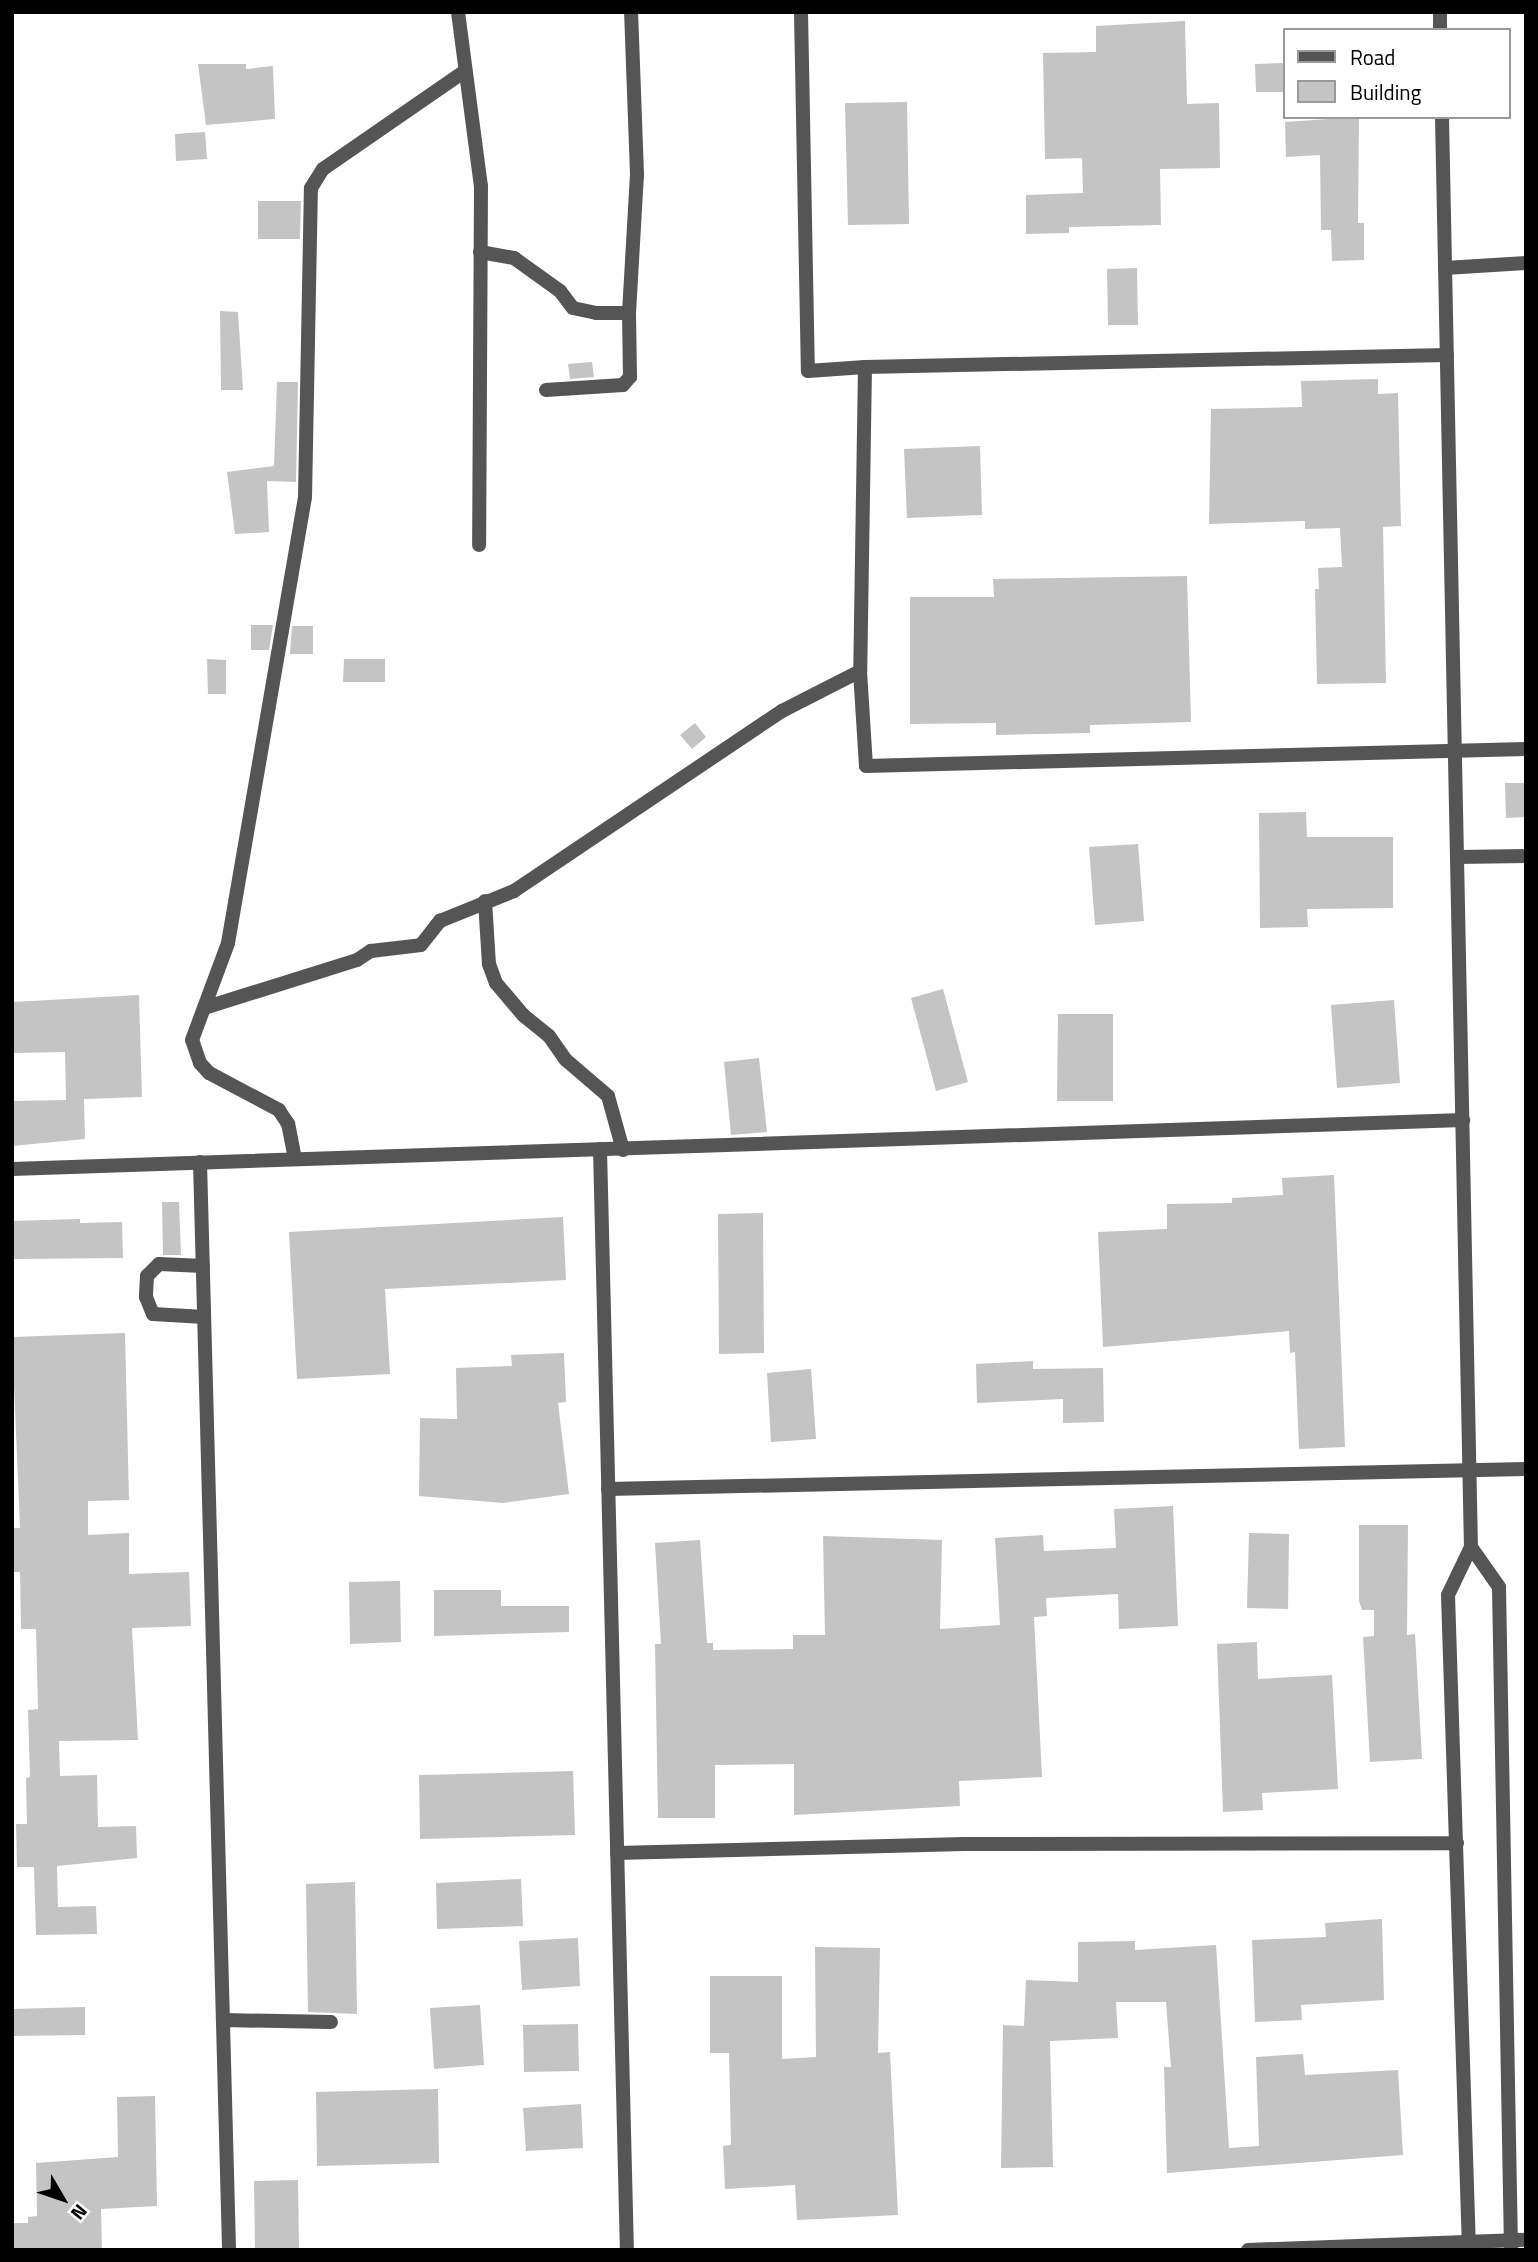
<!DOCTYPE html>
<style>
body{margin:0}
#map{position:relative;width:1538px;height:2262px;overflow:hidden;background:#fff;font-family:"Titillium Web",sans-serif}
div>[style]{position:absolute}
.building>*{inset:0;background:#c4c4c4}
.service>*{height:14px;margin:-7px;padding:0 7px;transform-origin:7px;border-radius:7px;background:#555}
.minor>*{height:14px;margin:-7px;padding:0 7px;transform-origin:7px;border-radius:7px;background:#555}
.tertiary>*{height:14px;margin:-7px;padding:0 7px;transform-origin:7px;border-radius:7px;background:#555}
span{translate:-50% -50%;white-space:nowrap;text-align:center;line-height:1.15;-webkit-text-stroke:6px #fff;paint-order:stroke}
.frame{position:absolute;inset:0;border:14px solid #000;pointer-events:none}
.legend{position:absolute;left:1283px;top:28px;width:228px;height:91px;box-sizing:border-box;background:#fff;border:2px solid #999;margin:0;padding:9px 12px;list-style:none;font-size:21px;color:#000}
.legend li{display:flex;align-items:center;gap:14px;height:35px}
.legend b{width:35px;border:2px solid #999}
.north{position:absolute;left:28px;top:2164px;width:70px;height:70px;-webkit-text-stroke:5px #fff;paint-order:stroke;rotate:129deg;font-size:19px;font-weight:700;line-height:28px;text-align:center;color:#000}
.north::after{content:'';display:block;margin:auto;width:24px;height:32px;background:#000;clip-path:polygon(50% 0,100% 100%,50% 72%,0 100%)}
</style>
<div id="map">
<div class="building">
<i style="clip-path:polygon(1185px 21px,1187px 104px,1219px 103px,1220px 168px,1160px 169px,1161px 225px,1069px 227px,1069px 233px,1026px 234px,1026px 195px,1083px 193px,1082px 158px,1045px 159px,1043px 53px,1096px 52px,1096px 26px)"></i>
<i style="clip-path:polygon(1284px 63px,1284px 92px,1256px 92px,1255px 64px)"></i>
<i style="clip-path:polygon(198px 64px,246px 64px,246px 69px,273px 66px,275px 119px,206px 125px)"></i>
<i style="clip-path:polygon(907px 102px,909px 224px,848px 225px,845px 103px)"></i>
<i style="clip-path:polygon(1359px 117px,1358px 223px,1364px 223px,1364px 260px,1332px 261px,1331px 230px,1321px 230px,1320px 155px,1286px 157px,1285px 122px)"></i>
<i style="clip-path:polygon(205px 132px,207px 159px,176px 161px,175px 134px)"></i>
<i style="clip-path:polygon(258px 201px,301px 201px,300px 239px,258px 239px)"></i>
<i style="clip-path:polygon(1137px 268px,1138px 325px,1108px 325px,1107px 269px)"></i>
<i style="clip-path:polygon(220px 311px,238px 312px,243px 390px,221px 390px)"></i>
<i style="clip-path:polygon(592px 362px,594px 377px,570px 379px,568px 364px)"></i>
<i style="clip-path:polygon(1378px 379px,1378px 394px,1398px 393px,1401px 526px,1383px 527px,1386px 683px,1317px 684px,1315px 589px,1319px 589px,1318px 568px,1342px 567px,1340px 528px,1305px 529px,1305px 521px,1209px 524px,1211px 409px,1302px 407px,1301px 381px)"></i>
<i style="clip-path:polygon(277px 382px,298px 382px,296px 482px,267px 481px,269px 532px,235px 534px,227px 472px,274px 466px)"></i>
<i style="clip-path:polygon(980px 446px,982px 515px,907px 518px,904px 449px)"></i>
<i style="clip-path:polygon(1187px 576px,1191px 722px,1090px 725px,1090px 733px,996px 735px,996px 723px,910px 724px,910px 597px,994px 597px,993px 579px)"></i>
<i style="clip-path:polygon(251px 625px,273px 625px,269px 650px,251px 650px)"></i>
<i style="clip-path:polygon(292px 626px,313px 626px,313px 654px,290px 654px)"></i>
<i style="clip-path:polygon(207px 659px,226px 660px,226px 694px,208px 694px)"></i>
<i style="clip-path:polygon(344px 659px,385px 659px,385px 682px,343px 682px)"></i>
<i style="clip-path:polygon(695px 723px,706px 737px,692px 749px,680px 735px)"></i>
<i style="clip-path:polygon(1505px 783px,1526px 783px,1526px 817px,1506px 818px)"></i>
<i style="clip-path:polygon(1306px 812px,1307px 837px,1393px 837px,1393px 908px,1307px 909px,1308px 927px,1260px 928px,1259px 813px)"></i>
<i style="clip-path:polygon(1138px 844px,1144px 921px,1095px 925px,1089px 847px)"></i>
<i style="clip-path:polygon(943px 989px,968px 1082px,936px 1091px,911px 998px)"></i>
<i style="clip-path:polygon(139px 995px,142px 1097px,84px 1099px,85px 1139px,12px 1146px,12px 1101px,66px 1100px,65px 1052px,14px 1053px,13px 1002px)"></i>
<i style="clip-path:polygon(1394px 1000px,1400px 1083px,1337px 1088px,1331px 1005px)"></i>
<i style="clip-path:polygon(1058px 1014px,1113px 1014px,1113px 1101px,1057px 1101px)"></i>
<i style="clip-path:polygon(759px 1058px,767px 1132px,731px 1135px,724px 1062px)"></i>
<i style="clip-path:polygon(1334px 1175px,1345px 1447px,1299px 1449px,1295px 1352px,1290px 1353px,1289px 1331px,1103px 1347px,1098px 1232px,1167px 1229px,1167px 1204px,1232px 1203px,1232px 1198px,1283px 1195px,1282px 1178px)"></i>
<i style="clip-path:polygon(162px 1202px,179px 1202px,181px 1255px,163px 1255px)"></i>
<i style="clip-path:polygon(763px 1213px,764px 1353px,719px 1354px,718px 1214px)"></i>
<i style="clip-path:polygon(563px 1217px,566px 1280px,385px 1289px,390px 1374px,297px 1379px,289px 1232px)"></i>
<i style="clip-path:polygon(80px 1219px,80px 1223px,122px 1222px,123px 1258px,12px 1259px,12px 1221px)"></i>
<i style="clip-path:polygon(125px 1333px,129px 1500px,88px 1501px,88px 1535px,129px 1533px,129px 1574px,189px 1572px,191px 1626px,132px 1628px,138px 1740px,59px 1741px,60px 1776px,97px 1775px,98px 1827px,136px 1826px,137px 1858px,57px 1866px,58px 1907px,96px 1906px,97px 1934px,36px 1935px,34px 1867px,17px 1867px,16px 1824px,27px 1824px,26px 1778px,30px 1777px,28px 1710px,38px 1709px,36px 1629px,21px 1629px,20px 1572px,14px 1572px,13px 1528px,20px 1528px,12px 1337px)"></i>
<i style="clip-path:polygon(564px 1353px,566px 1402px,558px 1403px,569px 1494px,503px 1503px,419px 1496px,420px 1418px,457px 1419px,456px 1368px,512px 1366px,511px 1355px)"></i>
<i style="clip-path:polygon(1033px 1361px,1033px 1369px,1103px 1368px,1104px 1422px,1063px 1423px,1063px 1399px,977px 1403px,976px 1364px)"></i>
<i style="clip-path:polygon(811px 1369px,816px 1439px,771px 1442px,767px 1373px)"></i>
<i style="clip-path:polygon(1173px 1506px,1178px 1626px,1119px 1629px,1118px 1594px,1046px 1598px,1047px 1616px,1034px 1617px,1042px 1777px,959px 1781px,960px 1806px,794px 1815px,794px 1764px,715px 1765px,715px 1818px,658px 1818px,655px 1644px,661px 1644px,655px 1543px,700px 1540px,707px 1643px,713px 1643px,713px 1650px,793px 1649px,793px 1635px,825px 1635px,823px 1536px,942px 1540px,940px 1629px,1000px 1625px,995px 1538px,1043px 1535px,1044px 1551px,1116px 1548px,1114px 1509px)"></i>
<i style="clip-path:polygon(1359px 1525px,1408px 1525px,1407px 1635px,1415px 1634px,1422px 1759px,1370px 1762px,1363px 1637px,1374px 1636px,1374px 1610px,1362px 1610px,1359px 1601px)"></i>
<i style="clip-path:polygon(1249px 1533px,1289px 1534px,1288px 1609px,1247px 1608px)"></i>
<i style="clip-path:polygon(400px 1581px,401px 1642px,350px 1644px,349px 1582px)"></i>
<i style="clip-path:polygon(434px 1590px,501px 1590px,501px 1606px,569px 1606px,569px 1632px,434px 1636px)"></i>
<i style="clip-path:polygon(1257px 1642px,1258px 1679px,1332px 1675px,1338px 1789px,1262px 1793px,1263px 1810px,1223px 1812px,1217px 1644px)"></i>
<i style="clip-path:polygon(573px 1771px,575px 1835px,420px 1839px,419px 1775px)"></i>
<i style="clip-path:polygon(521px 1879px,523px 1926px,437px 1929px,436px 1883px)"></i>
<i style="clip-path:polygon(355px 1882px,357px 2014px,308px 2012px,306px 1884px)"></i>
<i style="clip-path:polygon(1382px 1919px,1384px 2000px,1301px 2005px,1302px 2020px,1255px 2022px,1252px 1940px,1326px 1937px,1325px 1923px)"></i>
<i style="clip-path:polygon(578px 1938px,580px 1986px,522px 1990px,519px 1941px)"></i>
<i style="clip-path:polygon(1135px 1941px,1135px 1950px,1216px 1945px,1229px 2148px,1259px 2146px,1256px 2057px,1303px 2054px,1305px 2075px,1398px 2070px,1403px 2155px,1167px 2173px,1164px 2067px,1171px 2067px,1166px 2002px,1116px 2002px,1118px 2038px,1050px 2041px,1053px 2167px,1001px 2168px,1003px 2025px,1024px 2026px,1026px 1980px,1078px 1982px,1078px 1942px)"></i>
<i style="clip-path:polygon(815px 1947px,880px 1948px,878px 2053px,890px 2052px,898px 2215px,797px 2220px,795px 2185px,725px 2189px,723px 2146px,731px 2145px,729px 2053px,710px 2053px,710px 1976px,782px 1976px,782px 2059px,816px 2057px)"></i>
<i style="clip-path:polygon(480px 2005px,484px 2065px,434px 2069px,430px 2008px)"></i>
<i style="clip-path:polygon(85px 2007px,85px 2035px,12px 2036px,12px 2009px)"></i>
<i style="clip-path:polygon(578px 2024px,579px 2071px,524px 2072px,523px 2025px)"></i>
<i style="clip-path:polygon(438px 2089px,439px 2163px,317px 2166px,316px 2092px)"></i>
<i style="clip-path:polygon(155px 2096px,157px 2206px,101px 2209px,102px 2250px,12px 2250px,12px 2223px,28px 2223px,28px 2217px,37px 2216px,36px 2163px,118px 2157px,117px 2097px)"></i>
<i style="clip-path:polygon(581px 2104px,583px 2148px,526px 2151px,523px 2108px)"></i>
<i style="clip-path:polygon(298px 2180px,299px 2250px,255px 2250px,254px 2181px)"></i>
</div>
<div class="service">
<i style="left:458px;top:12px;width:176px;rotate:82.5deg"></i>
<i style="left:481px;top:186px;width:359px;rotate:90.3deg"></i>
<i style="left:1445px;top:268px;width:81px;rotate:-3.5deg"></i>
<i style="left:1447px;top:355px;width:582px;rotate:178.82deg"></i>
<i style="left:865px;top:367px;width:304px;rotate:90.9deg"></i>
<i style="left:860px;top:671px;width:95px;rotate:86.4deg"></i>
<i style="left:866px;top:766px;width:660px;rotate:-1.48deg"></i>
<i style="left:546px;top:390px;width:77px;rotate:-3.7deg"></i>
<i style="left:623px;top:385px;width:11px;rotate:-49deg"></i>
<i style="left:630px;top:377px;width:64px;rotate:-90.9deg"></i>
<i style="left:629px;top:313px;width:139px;rotate:-86.7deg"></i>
<i style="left:637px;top:174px;width:162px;rotate:-92.1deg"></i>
<i style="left:1458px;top:857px;width:68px;rotate:-0.8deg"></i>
<i style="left:485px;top:901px;width:63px;rotate:86.4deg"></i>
<i style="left:489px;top:964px;width:20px;rotate:70deg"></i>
<i style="left:496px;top:983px;width:42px;rotate:49.8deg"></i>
<i style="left:523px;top:1015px;width:33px;rotate:39deg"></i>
<i style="left:549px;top:1036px;width:29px;rotate:55deg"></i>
<i style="left:566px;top:1060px;width:55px;rotate:40.6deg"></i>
<i style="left:608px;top:1096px;width:56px;rotate:74.5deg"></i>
<i style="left:204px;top:1008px;width:160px;rotate:-17.4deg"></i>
<i style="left:357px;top:960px;width:17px;rotate:-33deg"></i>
<i style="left:371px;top:951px;width:50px;rotate:-6.8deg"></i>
<i style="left:421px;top:945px;width:31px;rotate:-52deg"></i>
<i style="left:440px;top:921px;width:80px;rotate:-22.1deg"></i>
<i style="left:514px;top:891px;width:323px;rotate:-33.9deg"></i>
<i style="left:782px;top:711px;width:88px;rotate:-27.1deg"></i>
<i style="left:600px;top:1149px;width:1101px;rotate:88.6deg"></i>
<i style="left:295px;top:1159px;width:36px;rotate:-101deg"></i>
<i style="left:288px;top:1124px;width:17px;rotate:-123deg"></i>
<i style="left:279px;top:1110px;width:79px;rotate:-152.1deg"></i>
<i style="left:209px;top:1073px;width:13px;rotate:-132deg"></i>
<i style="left:200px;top:1063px;width:24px;rotate:-109deg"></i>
<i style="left:192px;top:1040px;width:103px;rotate:-69.6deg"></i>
<i style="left:228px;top:943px;width:453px;rotate:-80.2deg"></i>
<i style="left:305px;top:497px;width:309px;rotate:-88.9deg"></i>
<i style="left:311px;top:188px;width:22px;rotate:-58deg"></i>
<i style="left:323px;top:169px;width:173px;rotate:-34.6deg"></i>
<i style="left:200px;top:1162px;width:1088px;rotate:88.47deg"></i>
<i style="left:12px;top:1169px;width:1452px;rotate:-1.93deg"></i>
<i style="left:203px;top:1266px;width:44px;rotate:-177.4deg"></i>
<i style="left:159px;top:1264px;width:17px;rotate:135deg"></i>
<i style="left:147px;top:1276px;width:21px;rotate:93deg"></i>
<i style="left:146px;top:1297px;width:18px;rotate:68deg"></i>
<i style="left:153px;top:1314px;width:51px;rotate:3.4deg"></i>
<i style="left:608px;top:1489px;width:918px;rotate:-1.25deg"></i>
<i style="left:617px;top:1853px;width:347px;rotate:-1.5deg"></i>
<i style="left:964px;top:1844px;width:493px;rotate:-0.1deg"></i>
<i style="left:223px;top:2020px;width:108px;rotate:1.1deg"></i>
</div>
<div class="minor">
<i style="left:801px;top:12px;width:359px;rotate:88.9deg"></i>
<i style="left:808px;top:371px;width:57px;rotate:-4deg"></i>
<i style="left:480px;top:252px;width:35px;rotate:10deg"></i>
<i style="left:514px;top:258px;width:57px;rotate:35.7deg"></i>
<i style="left:560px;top:291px;width:21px;rotate:53deg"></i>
<i style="left:573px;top:308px;width:24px;rotate:12deg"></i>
<i style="left:596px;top:313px;width:33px"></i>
</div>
<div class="tertiary">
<i style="left:1440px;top:12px;width:18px;rotate:90deg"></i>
<i style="left:1442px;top:117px;width:1430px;rotate:88.84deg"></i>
<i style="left:1471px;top:1547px;width:53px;rotate:115.6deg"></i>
<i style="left:1448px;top:1595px;width:655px;rotate:88.16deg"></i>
<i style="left:1471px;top:1547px;width:49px;rotate:55deg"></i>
<i style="left:1499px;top:1587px;width:663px;rotate:88.96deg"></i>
<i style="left:1248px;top:2250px;width:278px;rotate:-2.1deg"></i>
</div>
<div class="frame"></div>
<ul class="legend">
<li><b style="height:9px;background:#555"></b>Road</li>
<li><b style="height:19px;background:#c4c4c4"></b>Building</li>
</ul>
<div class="north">N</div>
</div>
